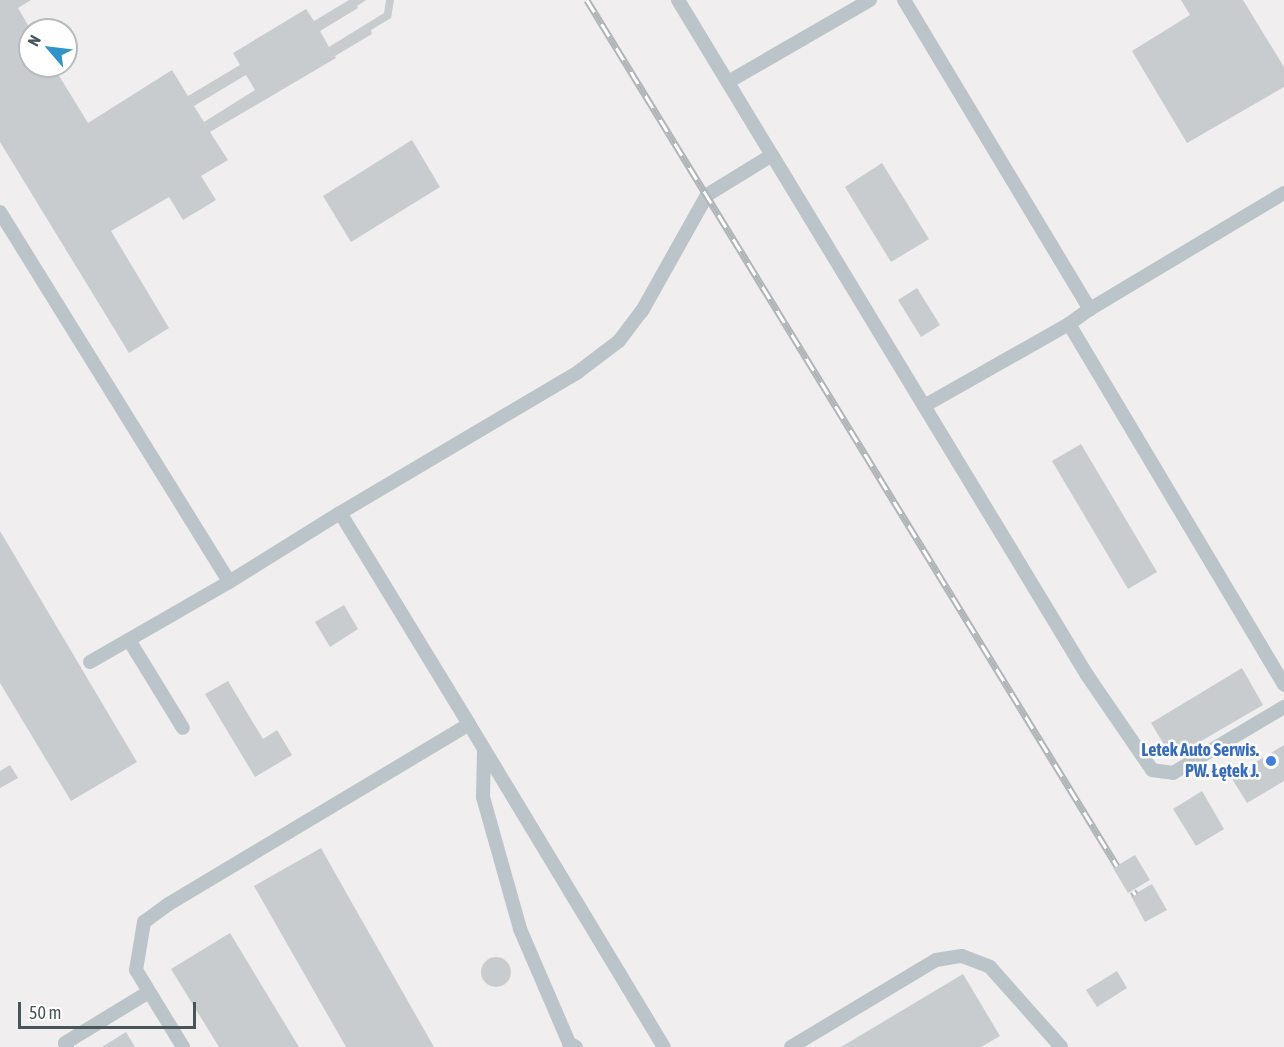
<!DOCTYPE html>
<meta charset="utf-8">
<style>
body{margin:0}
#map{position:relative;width:1284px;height:1047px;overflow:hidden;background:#f0eeee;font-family:"Asap Condensed",sans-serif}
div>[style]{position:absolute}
.building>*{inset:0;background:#c8cccf}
.round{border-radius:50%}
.service>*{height:14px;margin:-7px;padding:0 7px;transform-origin:7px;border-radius:7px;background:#bbc5c9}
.rail>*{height:7px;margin-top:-3.5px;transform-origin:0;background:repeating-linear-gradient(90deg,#fff 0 14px,#b1b5b7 0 28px);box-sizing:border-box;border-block:2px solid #b1b5b7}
.dots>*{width:16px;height:16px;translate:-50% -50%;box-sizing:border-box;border:3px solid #fff;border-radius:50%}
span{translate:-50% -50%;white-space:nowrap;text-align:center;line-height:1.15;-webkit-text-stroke:5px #fff;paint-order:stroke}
.shop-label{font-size:18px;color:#366cbe;font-weight:700}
.right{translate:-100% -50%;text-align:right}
.north{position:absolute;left:18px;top:18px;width:60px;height:60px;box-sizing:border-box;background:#fff;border:2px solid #b6bbbd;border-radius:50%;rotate:298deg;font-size:16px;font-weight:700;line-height:24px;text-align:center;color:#485559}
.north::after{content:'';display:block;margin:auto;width:21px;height:27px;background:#2f94ca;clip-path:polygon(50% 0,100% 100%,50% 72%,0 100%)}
.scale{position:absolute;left:18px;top:1002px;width:178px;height:27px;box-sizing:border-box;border:3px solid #485559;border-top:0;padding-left:8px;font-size:18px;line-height:21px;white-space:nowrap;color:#485559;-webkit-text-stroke:4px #fff;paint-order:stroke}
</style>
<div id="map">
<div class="building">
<i style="clip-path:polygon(evenodd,0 0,31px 0,18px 8px,31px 30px,30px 66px,53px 66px,88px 123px,172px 70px,188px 96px,240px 65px,233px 53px,306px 9px,314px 21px,349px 0,366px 0,357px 6px,358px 8px,320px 31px,329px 47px,384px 13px,386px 0,394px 0,391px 18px,371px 30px,372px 34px,335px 56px,336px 58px,210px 132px,228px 160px,201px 176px,216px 200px,183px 220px,169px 197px,111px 231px,169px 328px,129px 353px,0 142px,0 0,246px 75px,255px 90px,204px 122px,194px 106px,246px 75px)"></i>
<i style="clip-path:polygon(1181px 0,1243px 0,1284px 67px,1284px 87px,1187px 143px,1132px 51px,1190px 15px)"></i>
<i style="clip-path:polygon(412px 140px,440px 187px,351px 242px,323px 196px)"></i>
<i style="clip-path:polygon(882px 163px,929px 239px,891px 262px,845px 187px)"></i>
<i style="clip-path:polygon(917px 288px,940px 325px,921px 337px,898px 300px)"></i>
<i style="clip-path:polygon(1081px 444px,1157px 572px,1128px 589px,1052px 461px)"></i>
<i style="clip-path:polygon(0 531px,137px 762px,71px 801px,0 683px)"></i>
<i style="clip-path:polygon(344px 605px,358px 629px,330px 647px,315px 622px)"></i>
<i style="clip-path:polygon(1242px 668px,1263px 705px,1172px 758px,1151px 723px)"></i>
<i style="clip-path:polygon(228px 681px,263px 739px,277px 730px,292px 755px,255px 777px,205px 694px)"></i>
<i style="clip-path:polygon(1284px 745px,1284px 781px,1247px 803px,1231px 777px)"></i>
<i style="clip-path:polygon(10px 765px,18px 778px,0 788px,0 771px)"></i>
<i style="clip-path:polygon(1202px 791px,1224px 829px,1196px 846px,1173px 809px)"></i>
<i style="clip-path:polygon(321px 848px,348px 896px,434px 1047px,346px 1047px,254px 886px)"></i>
<i style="clip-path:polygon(1135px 855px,1150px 880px,1128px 893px,1113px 868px)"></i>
<i style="clip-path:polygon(1152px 884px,1167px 910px,1145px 922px,1131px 896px)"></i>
<i style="clip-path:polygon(230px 933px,299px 1047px,219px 1047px,171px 969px)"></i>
<i class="round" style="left:481px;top:957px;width:30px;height:30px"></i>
<i style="clip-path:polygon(1117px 971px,1127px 988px,1097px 1007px,1086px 990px)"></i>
<i style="clip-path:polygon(963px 974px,1000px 1036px,981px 1047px,841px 1047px)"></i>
<i style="clip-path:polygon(126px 1032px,135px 1047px,102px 1047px)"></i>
</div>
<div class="service">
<i style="left:678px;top:0;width:181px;rotate:58.8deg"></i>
<i style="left:904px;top:0;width:361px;rotate:59deg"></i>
<i style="left:1090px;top:309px;width:226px;rotate:-30.9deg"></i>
<i style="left:728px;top:82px;width:164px;rotate:-30deg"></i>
<i style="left:0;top:212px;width:435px;rotate:58.2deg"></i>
<i style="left:229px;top:582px;width:131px;rotate:-31.9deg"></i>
<i style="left:1069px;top:324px;width:420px;rotate:59.2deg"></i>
<i style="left:924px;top:406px;width:167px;rotate:-29.5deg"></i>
<i style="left:1069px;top:324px;width:26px;rotate:-36deg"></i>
<i style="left:129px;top:640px;width:103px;rotate:58.5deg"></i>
<i style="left:90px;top:662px;width:160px;rotate:-29.9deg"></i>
<i style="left:469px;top:724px;width:247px;rotate:-121.4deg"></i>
<i style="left:340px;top:513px;width:277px;rotate:-30.6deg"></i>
<i style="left:578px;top:372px;width:51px;rotate:-37.1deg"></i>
<i style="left:619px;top:341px;width:38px;rotate:-53deg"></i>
<i style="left:642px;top:311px;width:133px;rotate:-60.7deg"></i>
<i style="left:707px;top:195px;width:76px;rotate:-31.6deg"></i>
<i style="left:772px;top:155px;width:608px;rotate:58.79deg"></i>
<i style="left:1087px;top:675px;width:115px;rotate:55.6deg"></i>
<i style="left:1152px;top:770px;width:21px;rotate:8deg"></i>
<i style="left:1173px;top:773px;width:129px;rotate:-30.7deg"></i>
<i style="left:484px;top:750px;width:47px;rotate:91.2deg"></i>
<i style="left:483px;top:797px;width:137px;rotate:74.3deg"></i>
<i style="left:520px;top:929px;width:124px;rotate:66.7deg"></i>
<i style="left:569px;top:1043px;width:8px;rotate:30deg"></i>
<i style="left:67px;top:1047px;width:4px;rotate:-117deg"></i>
<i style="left:65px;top:1043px;width:98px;rotate:-31.3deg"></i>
<i style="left:183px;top:1047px;width:90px;rotate:-121.4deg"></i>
<i style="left:136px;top:970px;width:49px;rotate:-80.5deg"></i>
<i style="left:144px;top:922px;width:29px;rotate:-36deg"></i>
<i style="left:167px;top:905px;width:352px;rotate:-30.9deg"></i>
<i style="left:469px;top:724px;width:377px;rotate:58.9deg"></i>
<i style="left:791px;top:1047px;width:169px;rotate:-31deg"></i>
<i style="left:936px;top:960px;width:26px;rotate:-9deg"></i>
<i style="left:962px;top:956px;width:30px;rotate:21deg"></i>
<i style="left:990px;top:967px;width:107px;rotate:48.4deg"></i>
</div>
<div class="rail">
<i style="left:587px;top:0;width:1015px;rotate:58.53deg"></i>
<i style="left:1133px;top:891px;width:4px;rotate:56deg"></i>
</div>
<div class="dots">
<i style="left:1271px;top:761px;background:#3f7fe0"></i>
</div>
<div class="shop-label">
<span class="right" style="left:1259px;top:761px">Letek Auto Serwis.<br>PW. Łętek J.</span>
</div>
<div class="north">N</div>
<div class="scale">50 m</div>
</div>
